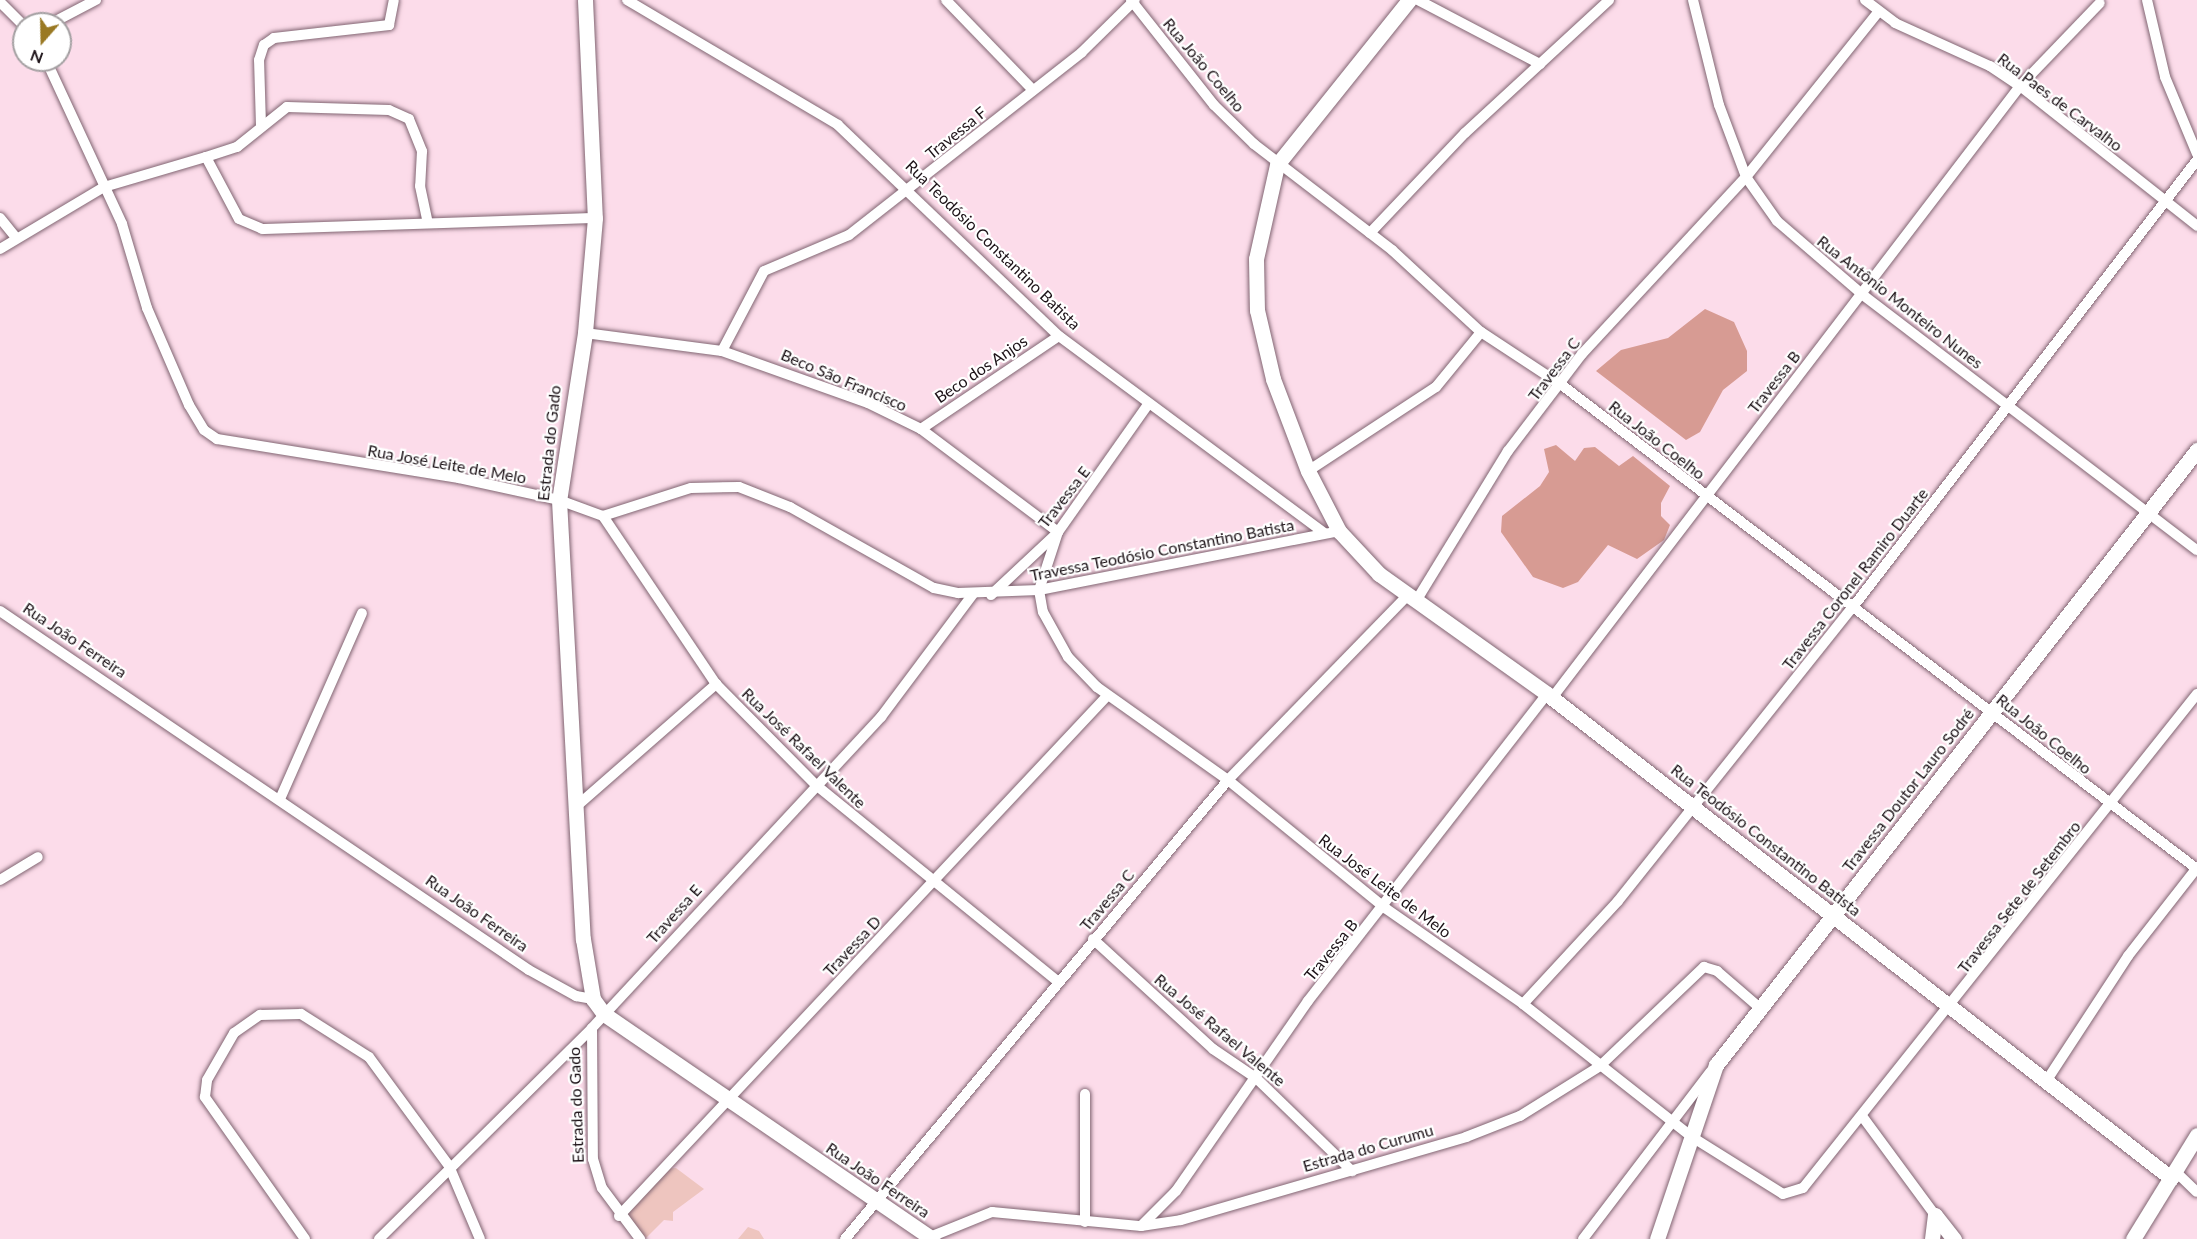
<!DOCTYPE html>
<meta charset="utf-8">
<style>
body{margin:0}
#map{position:relative;width:2197px;height:1239px;overflow:hidden;background:#fcdcea;font-family:Lato,sans-serif}
div>[style]{position:absolute}
.green>*{inset:0;background:#eec5bf}
.forest>*{inset:0;background:#d79b93}
.roads{filter:drop-shadow(0 0 2px #816572) drop-shadow(0 0 2px #816572)}
.street>*{height:10px;margin:-5px;padding:0 5px;transform-origin:5px;border-radius:5px;background:#fff}
.secondary>*{height:15px;margin:-7.5px;padding:0 7.5px;transform-origin:7.5px;border-radius:7.5px;background:#fff}
span{translate:-50% -50%;white-space:nowrap;text-align:center;line-height:1.15;-webkit-text-stroke:4.5px #fff;paint-order:stroke}
.street-label{font-size:16px;color:#1c1217}
.north{position:absolute;left:12px;top:12px;width:60px;height:60px;box-sizing:border-box;background:#fff;border:2px solid #a4a0a2;border-radius:50%;rotate:200deg;font-size:16px;font-weight:700;line-height:24px;text-align:center;color:#1c1217}
.north::after{content:'';display:block;margin:auto;width:21px;height:27px;background:#9a7923;clip-path:polygon(50% 0,100% 100%,50% 72%,0 100%)}
</style>
<div id="map">
<div class="green">
<i style="clip-path:polygon(676px 1168px,704px 1189px,673px 1212px,673px 1221px,664px 1220px,646px 1238px,625px 1216px,666px 1169px)"></i>
<i style="clip-path:polygon(748px 1227px,759px 1231px,764px 1239px,738px 1239px)"></i>
</div>
<div class="forest">
<i style="clip-path:polygon(1705px 309px,1734px 322px,1747px 351px,1747px 371px,1723px 390px,1700px 432px,1686px 440px,1596px 371px,1621px 350px,1668px 338px)"></i>
<i style="clip-path:polygon(1556px 445px,1575px 461px,1584px 448px,1595px 447px,1619px 466px,1633px 456px,1670px 486px,1661px 503px,1661px 516px,1670px 525px,1664px 540px,1637px 559px,1608px 545px,1578px 582px,1563px 588px,1533px 577px,1501px 532px,1502px 516px,1540px 486px,1549px 472px,1544px 449px)"></i>
</div>
<div class="roads">
<div class="street">
<i style="left:627px;top:0;width:245px;rotate:30.6deg"></i>
<i style="left:838px;top:125px;width:306px;rotate:43.7deg"></i>
<i style="left:1059px;top:336px;width:330px;rotate:36.6deg"></i>
<i style="left:946px;top:0;width:125px;rotate:46deg"></i>
<i style="left:1131px;top:0;width:134px;rotate:51.7deg"></i>
<i style="left:1214px;top:105px;width:56px;rotate:44.3deg"></i>
<i style="left:1254px;top:144px;width:174px;rotate:37.5deg"></i>
<i style="left:1392px;top:250px;width:121px;rotate:42.7deg"></i>
<i style="left:1481px;top:332px;width:98px;rotate:33.4deg"></i>
<i style="left:1563px;top:386px;width:797px;rotate:37.3deg"></i>
<i style="left:1418px;top:0;width:138px;rotate:27.7deg"></i>
<i style="left:1693px;top:0;width:108px;rotate:76.1deg"></i>
<i style="left:1719px;top:105px;width:77px;rotate:69.4deg"></i>
<i style="left:1746px;top:177px;width:54px;rotate:54.8deg"></i>
<i style="left:1777px;top:221px;width:113px;rotate:40.7deg"></i>
<i style="left:1863px;top:295px;width:420px;rotate:37.4deg"></i>
<i style="left:1865px;top:0;width:38px;rotate:37deg"></i>
<i style="left:1895px;top:23px;width:104px;rotate:24.4deg"></i>
<i style="left:1990px;top:66px;width:36px;rotate:34deg"></i>
<i style="left:2020px;top:86px;width:226px;rotate:38.3deg"></i>
<i style="left:2147px;top:0;width:79px;rotate:76.8deg"></i>
<i style="left:2165px;top:77px;width:83px;rotate:67.4deg"></i>
<i style="left:0;top:2px;width:34px;rotate:45deg"></i>
<i style="left:50px;top:24px;width:52px;rotate:-27.6deg"></i>
<i style="left:46px;top:60px;width:181px;rotate:65.1deg"></i>
<i style="left:122px;top:224px;width:88px;rotate:73.4deg"></i>
<i style="left:147px;top:308px;width:106px;rotate:66.6deg"></i>
<i style="left:189px;top:405px;width:29px;rotate:59deg"></i>
<i style="left:204px;top:430px;width:16px;rotate:35deg"></i>
<i style="left:217px;top:439px;width:245px;rotate:9.2deg"></i>
<i style="left:459px;top:478px;width:102px;rotate:12.4deg"></i>
<i style="left:559px;top:500px;width:47px;rotate:20deg"></i>
<i style="left:603px;top:516px;width:92px;rotate:-17.7deg"></i>
<i style="left:691px;top:488px;width:48px;rotate:-1.2deg"></i>
<i style="left:739px;top:487px;width:55px;rotate:21.4deg"></i>
<i style="left:790px;top:507px;width:165px;rotate:29.4deg"></i>
<i style="left:934px;top:588px;width:25px;rotate:12deg"></i>
<i style="left:958px;top:593px;width:81px;rotate:-2.1deg"></i>
<i style="left:1039px;top:590px;width:306px;rotate:-11.1deg"></i>
<i style="left:261px;top:126px;width:66px;rotate:-91.7deg"></i>
<i style="left:259px;top:60px;width:16px;rotate:-72deg"></i>
<i style="left:264px;top:45px;width:12px;rotate:-35deg"></i>
<i style="left:274px;top:38px;width:116px;rotate:-6.4deg"></i>
<i style="left:389px;top:25px;width:25px;rotate:-79deg"></i>
<i style="left:206px;top:157px;width:33px;rotate:-18deg"></i>
<i style="left:237px;top:147px;width:64px;rotate:-38.7deg"></i>
<i style="left:287px;top:107px;width:102px;rotate:1.7deg"></i>
<i style="left:389px;top:110px;width:22px;rotate:24deg"></i>
<i style="left:409px;top:119px;width:35px;rotate:68deg"></i>
<i style="left:422px;top:151px;width:35px;rotate:93deg"></i>
<i style="left:420px;top:186px;width:35px;rotate:78deg"></i>
<i style="left:0;top:218px;width:26px;rotate:51deg"></i>
<i style="left:1370px;top:233px;width:138px;rotate:-46.5deg"></i>
<i style="left:1465px;top:133px;width:196px;rotate:-42.7deg"></i>
<i style="left:0;top:249px;width:121px;rotate:-30.8deg"></i>
<i style="left:104px;top:187px;width:106px;rotate:-16.4deg"></i>
<i style="left:206px;top:157px;width:70px;rotate:62deg"></i>
<i style="left:239px;top:219px;width:25px;rotate:23deg"></i>
<i style="left:262px;top:229px;width:333px;rotate:-1.9deg"></i>
<i style="left:585px;top:333px;width:138px;rotate:7.5deg"></i>
<i style="left:722px;top:351px;width:155px;rotate:19.6deg"></i>
<i style="left:868px;top:403px;width:59px;rotate:26.1deg"></i>
<i style="left:921px;top:429px;width:171px;rotate:36.9deg"></i>
<i style="left:722px;top:351px;width:90px;rotate:-62.3deg"></i>
<i style="left:764px;top:271px;width:92px;rotate:-23deg"></i>
<i style="left:849px;top:235px;width:296px;rotate:-38.1deg"></i>
<i style="left:1082px;top:52px;width:74px;rotate:-44.5deg"></i>
<i style="left:921px;top:429px;width:166px;rotate:-34deg"></i>
<i style="left:1308px;top:471px;width:153px;rotate:-33.3deg"></i>
<i style="left:1436px;top:387px;width:71px;rotate:-50.7deg"></i>
<i style="left:603px;top:516px;width:202px;rotate:56.1deg"></i>
<i style="left:716px;top:684px;width:142px;rotate:45.3deg"></i>
<i style="left:816px;top:785px;width:312px;rotate:39.1deg"></i>
<i style="left:1058px;top:532px;width:61px;rotate:108.1deg"></i>
<i style="left:1039px;top:590px;width:22px;rotate:80deg"></i>
<i style="left:1043px;top:612px;width:51px;rotate:60.9deg"></i>
<i style="left:1068px;top:657px;width:42px;rotate:46deg"></i>
<i style="left:1097px;top:687px;width:161px;rotate:35.4deg"></i>
<i style="left:1228px;top:780px;width:203px;rotate:39.2deg"></i>
<i style="left:1385px;top:908px;width:168px;rotate:34.8deg"></i>
<i style="left:1523px;top:1004px;width:215px;rotate:38.2deg"></i>
<i style="left:1692px;top:1137px;width:107px;rotate:32.1deg"></i>
<i style="left:1783px;top:1194px;width:21px;rotate:-17deg"></i>
<i style="left:1803px;top:1188px;width:632px;rotate:-51.43deg"></i>
<i style="left:991px;top:595px;width:92px;rotate:-43.2deg"></i>
<i style="left:1058px;top:532px;width:154px;rotate:-54.8deg"></i>
<i style="left:1416px;top:601px;width:176px;rotate:-58.5deg"></i>
<i style="left:1508px;top:451px;width:122px;rotate:-52.7deg"></i>
<i style="left:1582px;top:354px;width:241px;rotate:-47.2deg"></i>
<i style="left:1746px;top:177px;width:211px;rotate:-51.3deg"></i>
<i style="left:0;top:611px;width:639px;rotate:34.16deg"></i>
<i style="left:529px;top:970px;width:54px;rotate:29deg"></i>
<i style="left:576px;top:996px;width:17px;rotate:10deg"></i>
<i style="left:1552px;top:698px;width:770px;rotate:-52.59deg"></i>
<i style="left:2020px;top:86px;width:115px;rotate:-46.1deg"></i>
<i style="left:280px;top:799px;width:203px;rotate:-66.2deg"></i>
<i style="left:578px;top:805px;width:184px;rotate:-41.2deg"></i>
<i style="left:0;top:880px;width:44px;rotate:-31.2deg"></i>
<i style="left:1093px;top:939px;width:163px;rotate:42.5deg"></i>
<i style="left:1213px;top:1049px;width:52px;rotate:34deg"></i>
<i style="left:1256px;top:1078px;width:134px;rotate:44.1deg"></i>
<i style="left:1523px;top:1004px;width:140px;rotate:-47.3deg"></i>
<i style="left:1618px;top:901px;width:376px;rotate:-51.4deg"></i>
<i style="left:1853px;top:607px;width:564px;rotate:-52.42deg"></i>
<i style="left:592px;top:1028px;width:131px;rotate:89.6deg"></i>
<i style="left:593px;top:1159px;width:30px;rotate:73deg"></i>
<i style="left:602px;top:1188px;width:64px;rotate:53.3deg"></i>
<i style="left:2045px;top:1083px;width:152px;rotate:-56.8deg"></i>
<i style="left:2128px;top:956px;width:110px;rotate:-52deg"></i>
<i style="left:1862px;top:1116px;width:123px;rotate:53.6deg"></i>
<i style="left:2175px;top:1171px;width:30px;rotate:44deg"></i>
<i style="left:619px;top:1216px;width:713px;rotate:-46.82deg"></i>
<i style="left:1085px;top:1222px;width:128px;rotate:-90deg"></i>
<i style="left:1142px;top:1225px;width:48px;rotate:-45deg"></i>
<i style="left:1176px;top:1191px;width:231px;rotate:-55.2deg"></i>
<i style="left:1308px;top:1001px;width:389px;rotate:-52.1deg"></i>
<i style="left:930px;top:1237px;width:67px;rotate:-22deg"></i>
<i style="left:992px;top:1212px;width:150px;rotate:5.4deg"></i>
<i style="left:1141px;top:1226px;width:40px;rotate:-8.5deg"></i>
<i style="left:1181px;top:1220px;width:297px;rotate:-16.2deg"></i>
<i style="left:1466px;top:1137px;width:58px;rotate:-21.3deg"></i>
<i style="left:1520px;top:1116px;width:94px;rotate:-32deg"></i>
<i style="left:1600px;top:1066px;width:144px;rotate:-43.6deg"></i>
<i style="left:1704px;top:967px;width:14px;rotate:17deg"></i>
<i style="left:1717px;top:971px;width:57px;rotate:40.7deg"></i>
<i style="left:305px;top:1239px;width:174px;rotate:-125.2deg"></i>
<i style="left:205px;top:1097px;width:17px;rotate:-83deg"></i>
<i style="left:207px;top:1080px;width:54px;rotate:-60.1deg"></i>
<i style="left:234px;top:1033px;width:32px;rotate:-35deg"></i>
<i style="left:260px;top:1015px;width:41px;rotate:-1.4deg"></i>
<i style="left:301px;top:1014px;width:80px;rotate:32.3deg"></i>
<i style="left:369px;top:1057px;width:135px;rotate:53.7deg"></i>
<i style="left:449px;top:1166px;width:79px;rotate:67deg"></i>
<i style="left:379px;top:1239px;width:300px;rotate:-44.7deg"></i>
<i style="left:592px;top:1028px;width:425px;rotate:-47.1deg"></i>
<i style="left:881px;top:717px;width:154px;rotate:-53.2deg"></i>
<i style="left:845px;top:1239px;width:598px;rotate:-50.16deg"></i>
<i style="left:1228px;top:780px;width:258px;rotate:-45.8deg"></i>
<i style="left:1583px;top:1239px;width:210px;rotate:-52.7deg"></i>
</div>
<div class="secondary">
<i style="left:585px;top:0;width:218px;rotate:87.4deg"></i>
<i style="left:595px;top:218px;width:115px;rotate:95deg"></i>
<i style="left:585px;top:333px;width:169px;rotate:98.8deg"></i>
<i style="left:559px;top:500px;width:440px;rotate:86.9deg"></i>
<i style="left:583px;top:939px;width:61px;rotate:80.5deg"></i>
<i style="left:593px;top:999px;width:19px;rotate:54deg"></i>
<i style="left:604px;top:1014px;width:398px;rotate:34.4deg"></i>
<i style="left:1409px;top:0;width:211px;rotate:128.7deg"></i>
<i style="left:1277px;top:165px;width:96px;rotate:102.6deg"></i>
<i style="left:1256px;top:259px;width:51px;rotate:88.9deg"></i>
<i style="left:1257px;top:310px;width:71px;rotate:76.9deg"></i>
<i style="left:1273px;top:379px;width:98px;rotate:69.2deg"></i>
<i style="left:1308px;top:471px;width:68px;rotate:62.7deg"></i>
<i style="left:1339px;top:531px;width:59px;rotate:47.1deg"></i>
<i style="left:1379px;top:574px;width:206px;rotate:35.5deg"></i>
<i style="left:1547px;top:694px;width:790px;rotate:37.8deg"></i>
<i style="left:1935px;top:1215px;width:31px;rotate:52deg"></i>
<i style="left:1657px;top:1239px;width:184px;rotate:-71.3deg"></i>
<i style="left:1716px;top:1065px;width:781px;rotate:-51.97deg"></i>
<i style="left:1932px;top:1239px;width:24px;rotate:-83deg"></i>
<i style="left:2133px;top:1239px;width:122px;rotate:-58.4deg"></i>
</div>
</div>
<div class="street-label">
<span style="left:1204px;top:65px;rotate:50deg">Rua João Coelho</span>
<span style="left:2060px;top:102px;rotate:37deg">Rua Paes de Carvalho</span>
<span style="left:956px;top:133px;rotate:-39deg">Travessa F</span>
<span style="left:993px;top:245px;rotate:44deg">Rua Teodósio Constantino Batista</span>
<span style="left:1900px;top:302px;rotate:38deg">Rua Antônio Monteiro Nunes</span>
<span style="left:981px;top:369px;rotate:-34deg">Beco dos Anjos</span>
<span style="left:1554px;top:369px;rotate:-53deg">Travessa C</span>
<span style="left:844px;top:380px;rotate:23deg">Beco São Francisco</span>
<span style="left:1774px;top:382px;rotate:-52deg">Travessa B</span>
<span style="left:1657px;top:440px;rotate:38deg">Rua João Coelho</span>
<span style="left:549px;top:443px;rotate:-84deg">Estrada do Gado</span>
<span style="left:447px;top:464px;rotate:10deg">Rua José Leite de Melo</span>
<span style="left:1064px;top:497px;rotate:-52deg">Travessa E</span>
<span style="left:1162px;top:550px;rotate:-11deg">Travessa Teodósio Constantino Batista</span>
<span style="left:1855px;top:579px;rotate:-52deg">Travessa Coronel Ramiro Duarte</span>
<span style="left:75px;top:640px;rotate:34deg">Rua João Ferreira</span>
<span style="left:2044px;top:734px;rotate:39deg">Rua João Coelho</span>
<span style="left:804px;top:748px;rotate:44deg">Rua José Rafael Valente</span>
<span style="left:1908px;top:790px;rotate:-52deg">Travessa Doutor Lauro Sodré</span>
<span style="left:1766px;top:840px;rotate:38deg">Rua Teodósio Constantino Batista</span>
<span style="left:1385px;top:886px;rotate:37deg">Rua José Leite de Melo</span>
<span style="left:2019px;top:897px;rotate:-52deg">Travessa Sete de Setembro</span>
<span style="left:1107px;top:900px;rotate:-50deg">Travessa C</span>
<span style="left:477px;top:913px;rotate:35deg">Rua João Ferreira</span>
<span style="left:674px;top:914px;rotate:-48deg">Travessa E</span>
<span style="left:852px;top:946px;rotate:-47deg">Travessa D</span>
<span style="left:1331px;top:950px;rotate:-51deg">Travessa B</span>
<span style="left:1220px;top:1030px;rotate:40deg">Rua José Rafael Valente</span>
<span style="left:576px;top:1105px;rotate:-92deg">Estrada do Gado</span>
<span style="left:1368px;top:1148px;rotate:-16deg">Estrada do Curumu</span>
<span style="left:878px;top:1180px;rotate:34deg">Rua João Ferreira</span>
</div>
<div class="north">N</div>
</div>
